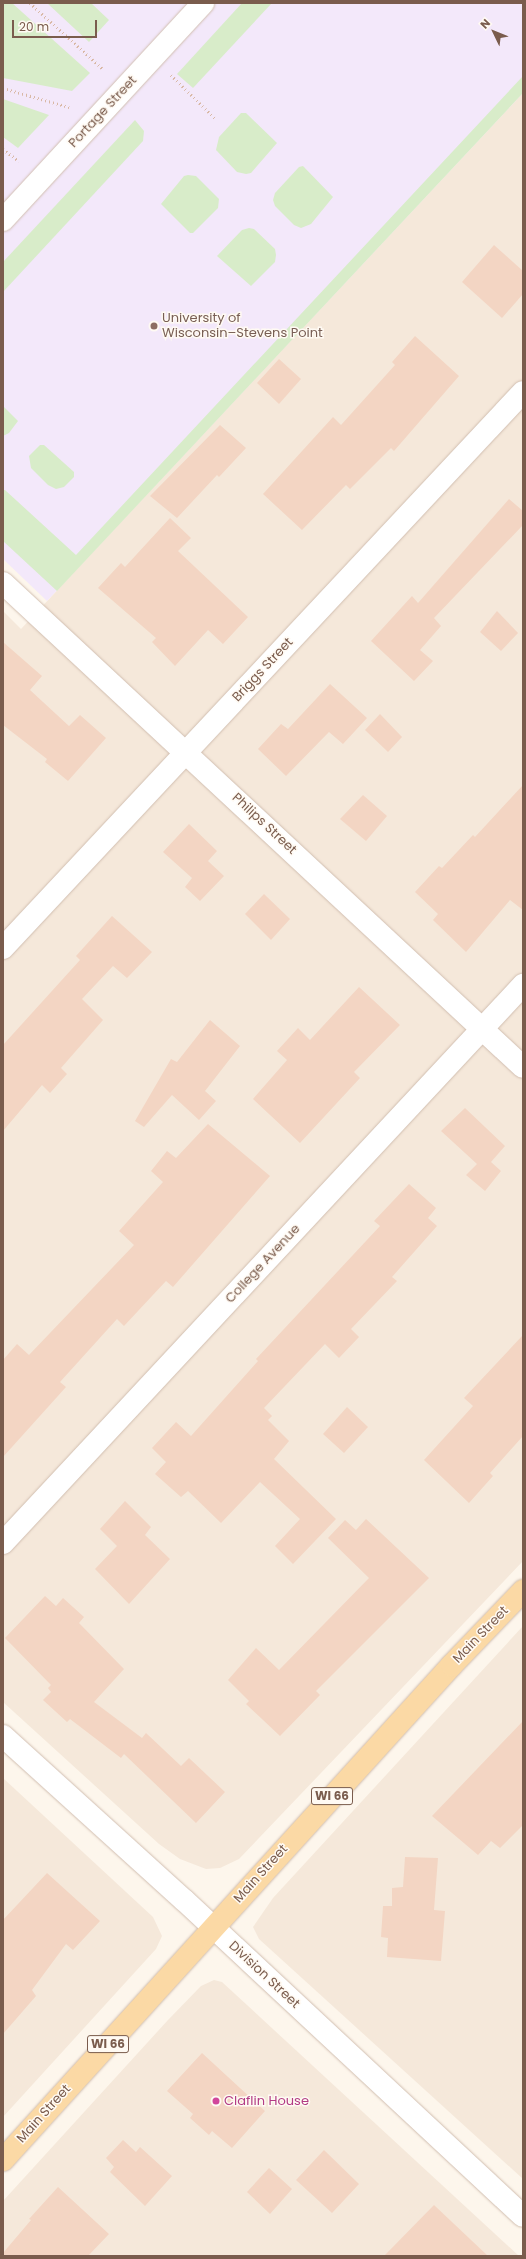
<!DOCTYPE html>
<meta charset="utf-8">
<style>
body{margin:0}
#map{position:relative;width:526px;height:2259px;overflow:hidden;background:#fdf6ec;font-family:Poppins,sans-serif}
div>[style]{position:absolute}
.residential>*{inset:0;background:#f5e8da}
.education>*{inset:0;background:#f3e8fa}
.green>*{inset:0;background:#d8ecc9}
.building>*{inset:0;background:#f3d5c3}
.path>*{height:2.5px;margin-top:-1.25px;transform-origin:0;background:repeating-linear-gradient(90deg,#d9b8a5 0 1px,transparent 0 4px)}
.roads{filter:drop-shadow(0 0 1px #d1beb0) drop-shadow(0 0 1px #d1beb0)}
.minor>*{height:22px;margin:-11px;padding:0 11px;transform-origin:11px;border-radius:11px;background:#fff}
.secondary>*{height:22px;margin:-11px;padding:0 11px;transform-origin:11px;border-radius:11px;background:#fff}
.primary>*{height:22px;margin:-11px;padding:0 11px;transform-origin:11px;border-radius:11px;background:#fbd9a5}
.dots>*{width:11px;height:11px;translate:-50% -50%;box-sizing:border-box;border:2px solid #fffaf3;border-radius:50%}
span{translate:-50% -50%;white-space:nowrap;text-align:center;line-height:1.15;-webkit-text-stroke:3px #fffaf3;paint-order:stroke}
.shield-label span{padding:1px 3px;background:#fffaf3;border:1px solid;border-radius:3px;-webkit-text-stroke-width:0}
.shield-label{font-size:12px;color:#7a5c4d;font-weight:700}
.street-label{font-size:13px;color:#7a5c4d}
.education-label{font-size:13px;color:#785e54}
.left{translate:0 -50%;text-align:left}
.hotel-label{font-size:13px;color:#b23c85}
.frame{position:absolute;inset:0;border:4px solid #7a5c4d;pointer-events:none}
.north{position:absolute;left:474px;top:12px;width:40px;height:40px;-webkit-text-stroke:3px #fffaf3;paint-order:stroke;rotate:313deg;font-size:11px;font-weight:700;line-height:16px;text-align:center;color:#7a5c4d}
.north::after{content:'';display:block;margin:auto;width:14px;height:18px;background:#7a5c4d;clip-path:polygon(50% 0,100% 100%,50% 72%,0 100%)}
.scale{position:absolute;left:12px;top:20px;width:85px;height:18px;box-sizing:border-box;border:2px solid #7a5c4d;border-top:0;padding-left:5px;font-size:12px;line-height:14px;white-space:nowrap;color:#7a5c4d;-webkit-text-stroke:3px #fffaf3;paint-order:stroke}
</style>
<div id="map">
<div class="residential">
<i style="clip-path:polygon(523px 93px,523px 1561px,239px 1859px,220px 1868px,206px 1869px,180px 1859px,159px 1844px,3px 1702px,3px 611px,21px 629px)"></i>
<i style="clip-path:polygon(523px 1626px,523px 2179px,259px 1939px,253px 1927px,273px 1898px)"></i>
<i style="clip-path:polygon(3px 1778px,153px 1917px,162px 1936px,156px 1949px,3px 2117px)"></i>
<i style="clip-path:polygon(214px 1980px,222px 1982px,519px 2256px,3px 2256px,3px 2201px,168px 2020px,201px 1986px)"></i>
</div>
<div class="education">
<i style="clip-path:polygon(3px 3px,523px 3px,523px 93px,47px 601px,3px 559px)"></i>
</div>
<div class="green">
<i style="clip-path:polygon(3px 3px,12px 3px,90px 73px,72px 91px,3px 78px)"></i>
<i style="clip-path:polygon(47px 3px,91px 3px,109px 20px,89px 42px)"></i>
<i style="clip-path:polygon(242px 3px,272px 3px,193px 88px,177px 74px)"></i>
<i style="clip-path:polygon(523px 76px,523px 93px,57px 591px,3px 541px,3px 490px,5px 490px,76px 555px)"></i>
<i style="clip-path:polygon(3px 99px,49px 115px,18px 148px,3px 137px)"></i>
<i style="clip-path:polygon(241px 113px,246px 113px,277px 143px,251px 173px,246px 174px,237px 172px,216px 150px,219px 137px)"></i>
<i style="clip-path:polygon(135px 120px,144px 131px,143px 141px,3px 292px,3px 262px)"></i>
<i style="clip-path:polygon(303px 166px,333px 197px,311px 224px,301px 228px,294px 225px,275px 206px,273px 200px,275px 193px,299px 167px)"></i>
<i style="clip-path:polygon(188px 175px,196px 176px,219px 199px,218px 208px,193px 233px,190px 233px,161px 204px,184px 176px)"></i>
<i style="clip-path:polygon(249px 228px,254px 229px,275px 249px,276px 255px,275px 262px,251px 286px,217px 256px,242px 230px)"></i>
<i style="clip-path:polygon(3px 406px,18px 421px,9px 433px,3px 436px)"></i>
<i style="clip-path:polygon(40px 445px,44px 445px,74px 472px,74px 477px,64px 487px,56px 489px,48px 485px,31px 468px,29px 456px)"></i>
</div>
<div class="building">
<i style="clip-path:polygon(494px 245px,523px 271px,523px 294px,502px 318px,462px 282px)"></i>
<i style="clip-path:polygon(415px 336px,459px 376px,394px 451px,391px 448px,350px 489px,346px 485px,302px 530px,263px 494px,333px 417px,341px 425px,395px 365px,392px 362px)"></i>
<i style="clip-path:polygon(279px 359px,301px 379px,279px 404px,257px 383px)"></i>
<i style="clip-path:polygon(220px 425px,246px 448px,219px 477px,217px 475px,177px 518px,150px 496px)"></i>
<i style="clip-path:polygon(509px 499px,523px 511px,523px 525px,434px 618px,441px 626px,420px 650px,433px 661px,414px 681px,371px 641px,412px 596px,418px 603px)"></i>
<i style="clip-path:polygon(170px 518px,191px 538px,178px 551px,248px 617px,223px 644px,208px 630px,175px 666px,152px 642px,156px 638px,98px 588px,121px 563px,125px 567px)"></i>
<i style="clip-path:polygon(497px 611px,518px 633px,501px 651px,480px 632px)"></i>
<i style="clip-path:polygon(3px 642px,42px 676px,30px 690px,69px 726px,80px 715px,106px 738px,68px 781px,45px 762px,47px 759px,3px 725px)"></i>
<i style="clip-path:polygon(330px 684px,367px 718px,343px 744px,329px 732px,286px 776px,258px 749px,281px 724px,288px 729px)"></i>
<i style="clip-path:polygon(380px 714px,402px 737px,388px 752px,365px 730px)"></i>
<i style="clip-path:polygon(523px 785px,523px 910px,510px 900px,466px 952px,433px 920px,438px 914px,415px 892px,439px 866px,442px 868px,473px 835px,475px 837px)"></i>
<i style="clip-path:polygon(363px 795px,387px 816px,366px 841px,340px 819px)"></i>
<i style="clip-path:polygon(189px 824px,217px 851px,208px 861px,224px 876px,200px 901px,185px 887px,192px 878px,163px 852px)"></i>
<i style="clip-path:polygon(264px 894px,290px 919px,271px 940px,245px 914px)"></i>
<i style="clip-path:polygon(112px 916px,152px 952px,127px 978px,113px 966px,82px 999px,103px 1020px,61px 1068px,67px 1074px,50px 1093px,42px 1085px,3px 1131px,3px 1045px,80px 960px,76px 956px)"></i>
<i style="clip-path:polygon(359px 987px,400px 1025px,354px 1072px,360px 1078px,300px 1143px,253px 1099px,287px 1060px,277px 1051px,298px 1028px,310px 1040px)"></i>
<i style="clip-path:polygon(210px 1020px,240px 1046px,205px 1091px,216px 1101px,199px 1120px,172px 1095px,144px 1127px,135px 1121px,171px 1059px,177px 1062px)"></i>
<i style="clip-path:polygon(465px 1108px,505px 1146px,491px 1162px,501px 1171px,485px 1191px,466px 1175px,477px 1164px,441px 1131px)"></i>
<i style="clip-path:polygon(208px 1124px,270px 1176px,173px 1287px,166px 1281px,124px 1326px,117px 1319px,60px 1382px,66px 1387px,3px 1457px,3px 1360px,17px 1344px,29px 1355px,134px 1245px,119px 1231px,163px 1182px,151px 1171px,167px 1151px,176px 1158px)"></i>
<i style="clip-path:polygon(409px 1184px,436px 1208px,428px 1218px,437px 1226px,392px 1277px,397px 1281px,351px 1329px,359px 1337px,339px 1358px,325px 1344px,264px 1408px,272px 1416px,268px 1420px,289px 1441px,274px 1459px,336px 1519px,293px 1564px,275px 1546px,300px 1519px,260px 1482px,221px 1523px,188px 1491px,181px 1497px,155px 1474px,166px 1462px,152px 1448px,176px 1422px,191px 1436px,258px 1361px,256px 1359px,380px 1226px,374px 1221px)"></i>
<i style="clip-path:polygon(523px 1335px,523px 1436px,490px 1473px,493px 1476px,469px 1503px,424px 1460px,473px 1406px,464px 1398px)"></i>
<i style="clip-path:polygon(347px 1407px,368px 1427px,344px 1453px,323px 1434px)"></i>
<i style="clip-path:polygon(125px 1501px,151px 1527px,145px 1535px,170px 1559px,129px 1604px,95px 1569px,117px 1546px,100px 1529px)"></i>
<i style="clip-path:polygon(366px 1519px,429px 1578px,316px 1691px,320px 1695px,280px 1736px,246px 1704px,249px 1701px,228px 1680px,256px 1648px,279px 1670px,369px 1578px,328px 1538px,345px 1520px,356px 1530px)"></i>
<i style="clip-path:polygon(45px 1596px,56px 1606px,63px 1598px,84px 1617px,79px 1623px,124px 1669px,94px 1702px,142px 1738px,146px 1733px,181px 1766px,189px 1758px,225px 1792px,196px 1823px,124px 1754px,121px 1758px,70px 1719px,67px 1722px,43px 1700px,51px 1692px,48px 1688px,51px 1685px,5px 1638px)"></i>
<i style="clip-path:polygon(523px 1721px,523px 1825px,500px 1848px,491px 1841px,478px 1855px,432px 1816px)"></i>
<i style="clip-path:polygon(405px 1857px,438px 1858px,434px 1910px,445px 1911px,441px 1961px,387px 1957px,388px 1938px,381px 1937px,383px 1906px,392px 1906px,392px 1888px,403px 1887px)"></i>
<i style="clip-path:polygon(47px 1873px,100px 1921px,73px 1950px,66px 1944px,32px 1990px,36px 1996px,3px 2034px,3px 1920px)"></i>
<i style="clip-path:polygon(202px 2053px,265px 2111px,232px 2148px,212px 2131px,209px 2135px,190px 2118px,193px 2114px,167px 2091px)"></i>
<i style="clip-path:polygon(123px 2140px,136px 2152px,140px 2147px,172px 2176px,145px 2206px,110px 2172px,114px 2167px,106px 2158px)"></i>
<i style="clip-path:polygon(324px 2150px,359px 2184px,332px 2213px,296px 2180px)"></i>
<i style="clip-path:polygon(269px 2168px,292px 2189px,270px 2214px,247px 2192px)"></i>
<i style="clip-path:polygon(58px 2187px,109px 2234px,88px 2256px,3px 2256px,3px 2253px,31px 2220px,29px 2219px)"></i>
<i style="clip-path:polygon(434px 2205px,488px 2256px,384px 2256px)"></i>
</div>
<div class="path">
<i style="left:30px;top:3px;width:98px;rotate:42.1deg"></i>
<i style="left:171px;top:75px;width:63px;rotate:44.4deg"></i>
<i style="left:3px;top:88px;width:69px;rotate:16.1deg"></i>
<i style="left:3px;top:149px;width:20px;rotate:37deg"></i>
</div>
<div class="roads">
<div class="minor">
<i style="left:3px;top:220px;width:295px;rotate:-47.3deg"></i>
<i style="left:3px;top:583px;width:710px;rotate:42.95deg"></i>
<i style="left:3px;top:948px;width:761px;rotate:-46.92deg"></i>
<i style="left:3px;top:1543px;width:763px;rotate:-47.02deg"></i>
</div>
<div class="secondary">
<i style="left:3px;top:1736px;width:244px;rotate:42.2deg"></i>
<i style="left:184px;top:1900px;width:463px;rotate:43deg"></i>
</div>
<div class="primary">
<i style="left:3px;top:2160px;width:668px;rotate:-47.79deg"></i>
<i style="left:452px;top:1665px;width:103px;rotate:-46.2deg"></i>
</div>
</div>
<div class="dots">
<i style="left:154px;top:326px;background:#8d6e63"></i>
<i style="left:216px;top:2101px;background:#d1479c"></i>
</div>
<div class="shield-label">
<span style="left:332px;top:1796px">WI 66</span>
<span style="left:108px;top:2044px">WI 66</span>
</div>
<div class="street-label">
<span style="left:103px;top:112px;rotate:-47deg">Portage Street</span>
<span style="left:263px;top:670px;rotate:-47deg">Briggs Street</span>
<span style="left:264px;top:824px;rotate:43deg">Philips Street</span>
<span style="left:263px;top:1264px;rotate:-47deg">College Avenue</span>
<span style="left:481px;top:1635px;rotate:-46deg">Main Street</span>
<span style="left:261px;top:1874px;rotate:-48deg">Main Street</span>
<span style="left:264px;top:1975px;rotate:43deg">Division Street</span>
<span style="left:44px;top:2114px;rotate:-48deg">Main Street</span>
</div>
<div class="education-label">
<span class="left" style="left:162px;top:326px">University of<br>Wisconsin–Stevens Point</span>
</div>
<div class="hotel-label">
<span class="left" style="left:224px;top:2101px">Claflin House</span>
</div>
<div class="frame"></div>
<div class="north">N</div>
<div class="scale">20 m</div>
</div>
